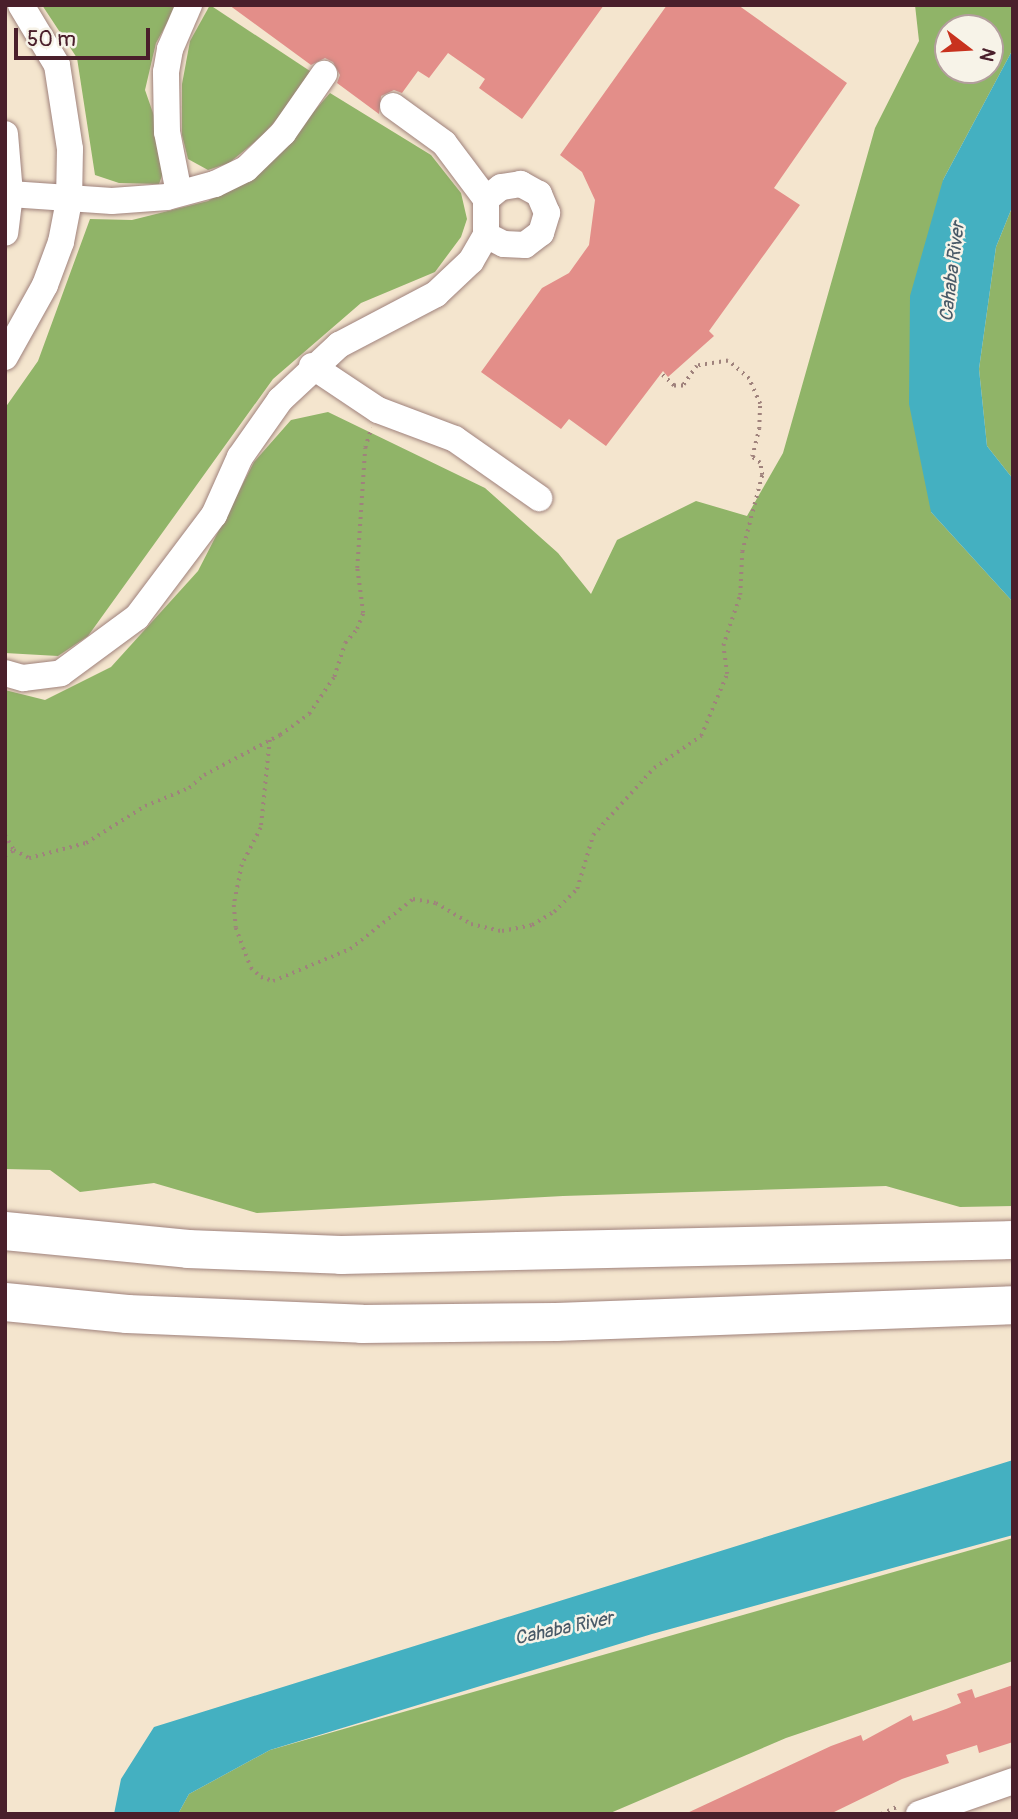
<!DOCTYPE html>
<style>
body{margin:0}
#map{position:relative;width:1018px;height:1819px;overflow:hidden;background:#f4e5ce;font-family:Pangolin,sans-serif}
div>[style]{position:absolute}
.forest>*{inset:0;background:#90b468}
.water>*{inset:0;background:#44b0c1}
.building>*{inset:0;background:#e38e89}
.path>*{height:3.5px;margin-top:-1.75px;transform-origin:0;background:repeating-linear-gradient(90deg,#9f827c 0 2px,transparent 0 7px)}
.roads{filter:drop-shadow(0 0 2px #9f827c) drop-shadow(0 0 2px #9f827c)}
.minor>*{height:26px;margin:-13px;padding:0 13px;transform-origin:13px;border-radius:13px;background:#fff}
.highway>*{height:38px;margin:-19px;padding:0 19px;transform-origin:19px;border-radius:19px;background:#fff}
span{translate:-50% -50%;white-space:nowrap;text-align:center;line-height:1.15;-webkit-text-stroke:5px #f7f3e8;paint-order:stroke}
.water-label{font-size:19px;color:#485967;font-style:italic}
.frame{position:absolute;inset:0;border:7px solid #4a1f2b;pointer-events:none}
.north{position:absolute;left:934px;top:14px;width:70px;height:70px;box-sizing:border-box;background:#f7f3e8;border:2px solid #b29e9c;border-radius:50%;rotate:107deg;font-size:19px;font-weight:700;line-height:28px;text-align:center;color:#4a1f2b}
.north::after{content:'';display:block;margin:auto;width:24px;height:32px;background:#c8321e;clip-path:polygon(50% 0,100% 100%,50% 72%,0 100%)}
.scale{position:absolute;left:14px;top:28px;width:136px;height:32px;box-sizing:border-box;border:4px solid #4a1f2b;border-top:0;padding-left:9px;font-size:21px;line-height:24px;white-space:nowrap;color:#4a1f2b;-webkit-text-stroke:5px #f7f3e8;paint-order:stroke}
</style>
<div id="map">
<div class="forest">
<i style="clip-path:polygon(42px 5px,177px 5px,156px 43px,145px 90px,160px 133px,163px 173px,159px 184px,119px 183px,95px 175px,77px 58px)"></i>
<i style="clip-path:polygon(210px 5px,316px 75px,262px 136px,229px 163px,208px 170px,188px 159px,182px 135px,182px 84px,190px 41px)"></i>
<i style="clip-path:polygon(evenodd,915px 5px,1013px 5px,1013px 49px,943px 180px,931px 512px,1013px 602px,1013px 1206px,960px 1207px,886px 1186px,563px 1196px,257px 1213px,154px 1183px,80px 1192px,50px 1170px,5px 1169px,5px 690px,45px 700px,111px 667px,198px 571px,254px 462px,291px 420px,328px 412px,485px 488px,558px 553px,591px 594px,617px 540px,696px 501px,747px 516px,783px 453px,875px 128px,919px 41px,915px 5px,948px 28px,990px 28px,990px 70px,948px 70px,948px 28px)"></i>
<i style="clip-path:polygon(330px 93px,431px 155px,461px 193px,467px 219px,461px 237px,435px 272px,361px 303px,273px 379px,88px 636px,58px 656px,5px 653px,5px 408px,38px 361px,90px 219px,132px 220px,208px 201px,265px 167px)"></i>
<i style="clip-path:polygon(1013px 205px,1013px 479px,987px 446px,979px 369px,996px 247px)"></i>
<i style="clip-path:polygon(1013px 1538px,1013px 1661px,786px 1738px,608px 1814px,178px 1814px,189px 1794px,270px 1750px)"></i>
</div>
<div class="water">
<i style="clip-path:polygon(1013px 49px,1013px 205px,996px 247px,979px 369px,987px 446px,1013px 479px,1013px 602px,931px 512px,909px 404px,910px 296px,943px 180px)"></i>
<i style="clip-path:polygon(1013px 1460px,1013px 1535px,652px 1634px,270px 1750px,189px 1794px,178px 1814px,114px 1814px,121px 1779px,154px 1727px)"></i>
</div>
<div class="building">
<i style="clip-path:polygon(229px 5px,604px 5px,522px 119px,479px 88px,485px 79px,448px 53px,429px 78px,418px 71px,402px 93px,394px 90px,381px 96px,379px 114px,337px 83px,340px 75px,333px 62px,325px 58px,311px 65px)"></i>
<i style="clip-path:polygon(667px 5px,738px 5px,847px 83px,774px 188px,800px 205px,709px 331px,714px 336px,668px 377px,663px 371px,606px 446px,569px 419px,561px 429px,481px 372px,542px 288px,569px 273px,589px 245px,595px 200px,582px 172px,560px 155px)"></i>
<i style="clip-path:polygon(1013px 1685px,1013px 1742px,979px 1753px,977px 1745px,946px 1755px,949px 1763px,902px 1779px,830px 1814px,685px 1814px,831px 1746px,861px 1735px,863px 1741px,911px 1715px,913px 1721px,946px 1709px,961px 1703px,957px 1694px,972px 1689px,975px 1698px)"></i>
</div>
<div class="path">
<i style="left:270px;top:740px;width:88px;rotate:95.8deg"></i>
<i style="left:261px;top:828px;width:42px;rotate:117.2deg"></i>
<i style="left:242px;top:865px;width:41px;rotate:101.3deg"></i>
<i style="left:234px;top:905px;width:23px;rotate:85deg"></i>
<i style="left:236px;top:928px;width:43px;rotate:69.4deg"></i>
<i style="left:251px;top:968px;width:13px;rotate:42deg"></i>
<i style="left:261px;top:977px;width:13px;rotate:18deg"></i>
<i style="left:273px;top:981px;width:83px;rotate:-22.6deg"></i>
<i style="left:350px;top:949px;width:80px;rotate:-38.4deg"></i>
<i style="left:413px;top:899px;width:23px;rotate:10deg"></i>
<i style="left:436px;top:903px;width:41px;rotate:31deg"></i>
<i style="left:471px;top:924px;width:32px;rotate:13deg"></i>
<i style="left:502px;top:931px;width:31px;rotate:-11deg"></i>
<i style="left:532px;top:925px;width:26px;rotate:-31deg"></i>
<i style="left:554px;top:912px;width:33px;rotate:-45deg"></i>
<i style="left:577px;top:889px;width:56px;rotate:-73.5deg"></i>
<i style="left:593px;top:835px;width:91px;rotate:-47.7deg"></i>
<i style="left:654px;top:768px;width:57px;rotate:-34.2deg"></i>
<i style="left:701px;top:736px;width:67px;rotate:-67.2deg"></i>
<i style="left:727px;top:674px;width:28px;rotate:-98deg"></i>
<i style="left:723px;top:646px;width:54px;rotate:-71.6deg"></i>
<i style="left:740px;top:595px;width:43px;rotate:-87.3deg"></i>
<i style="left:742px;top:552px;width:80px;rotate:-75.4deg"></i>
<i style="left:762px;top:475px;width:12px;rotate:-99deg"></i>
<i style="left:760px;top:463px;width:10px;rotate:-143deg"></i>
<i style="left:752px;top:457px;width:29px;rotate:-76deg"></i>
<i style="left:759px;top:429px;width:25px;rotate:-88deg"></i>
<i style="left:760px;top:404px;width:27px;rotate:-114deg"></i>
<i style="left:749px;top:379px;width:28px;rotate:-139deg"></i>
<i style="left:728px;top:361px;width:31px;rotate:171deg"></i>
<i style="left:697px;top:366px;width:24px;rotate:125deg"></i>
<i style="left:683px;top:386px;width:9px;rotate:180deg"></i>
<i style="left:674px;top:386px;width:18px;rotate:-137deg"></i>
<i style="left:5px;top:835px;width:17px;rotate:59deg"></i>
<i style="left:14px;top:850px;width:17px;rotate:28deg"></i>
<i style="left:29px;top:858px;width:59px;rotate:-14.7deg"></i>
<i style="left:86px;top:843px;width:70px;rotate:-32.1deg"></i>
<i style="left:145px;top:806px;width:48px;rotate:-22.2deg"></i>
<i style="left:189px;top:788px;width:20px;rotate:-41deg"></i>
<i style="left:204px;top:775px;width:86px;rotate:-27.8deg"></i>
<i style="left:280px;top:735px;width:36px;rotate:-36deg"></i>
<i style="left:309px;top:714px;width:45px;rotate:-56deg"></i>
<i style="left:334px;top:677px;width:36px;rotate:-72deg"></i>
<i style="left:345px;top:643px;width:18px;rotate:-49deg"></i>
<i style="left:357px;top:629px;width:17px;rotate:-69deg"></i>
<i style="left:363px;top:613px;width:45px;rotate:-97.6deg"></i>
<i style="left:357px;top:568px;width:120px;rotate:-86.2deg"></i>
<i style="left:365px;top:448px;width:21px;rotate:-73deg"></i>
<i style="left:5px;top:856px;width:11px;rotate:-34deg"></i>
<i style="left:881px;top:1814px;width:20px;rotate:-24deg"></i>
</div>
<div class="roads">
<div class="minor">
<i style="left:5px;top:134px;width:60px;rotate:85.2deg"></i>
<i style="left:10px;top:194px;width:39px;rotate:97deg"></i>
<i style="left:179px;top:193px;width:62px;rotate:-101.1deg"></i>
<i style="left:167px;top:132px;width:60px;rotate:-91deg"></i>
<i style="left:166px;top:72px;width:23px;rotate:-80deg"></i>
<i style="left:170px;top:49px;width:48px;rotate:-66.6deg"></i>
<i style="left:10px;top:194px;width:102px;rotate:3.9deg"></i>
<i style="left:112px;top:201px;width:55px;rotate:-4.2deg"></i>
<i style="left:167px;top:197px;width:50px;rotate:-15.2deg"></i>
<i style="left:215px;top:184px;width:34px;rotate:-26deg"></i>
<i style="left:246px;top:169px;width:52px;rotate:-44.2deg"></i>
<i style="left:283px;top:133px;width:72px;rotate:-55.2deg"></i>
<i style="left:486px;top:235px;width:20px;rotate:27deg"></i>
<i style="left:504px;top:244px;width:21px;rotate:3deg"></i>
<i style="left:525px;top:245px;width:20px;rotate:-37deg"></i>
<i style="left:541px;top:233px;width:21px;rotate:-73deg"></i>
<i style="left:547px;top:213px;width:21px;rotate:-113deg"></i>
<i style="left:539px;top:194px;width:21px;rotate:-151deg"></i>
<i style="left:521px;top:184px;width:20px;rotate:171deg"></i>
<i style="left:501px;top:187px;width:19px;rotate:141deg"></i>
<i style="left:5px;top:357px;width:82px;rotate:-60.9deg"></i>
<i style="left:45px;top:285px;width:46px;rotate:-69.6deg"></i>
<i style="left:61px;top:242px;width:42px;rotate:-79deg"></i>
<i style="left:69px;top:201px;width:52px;rotate:-88.9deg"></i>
<i style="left:70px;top:149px;width:85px;rotate:-98.8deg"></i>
<i style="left:57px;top:65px;width:70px;rotate:-121deg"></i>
<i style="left:312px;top:366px;width:79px;rotate:33.7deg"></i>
<i style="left:378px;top:410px;width:82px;rotate:20.6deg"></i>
<i style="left:455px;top:439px;width:103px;rotate:35.1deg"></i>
<i style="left:5px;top:673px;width:19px;rotate:16deg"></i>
<i style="left:23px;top:678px;width:38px;rotate:-7deg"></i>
<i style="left:61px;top:673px;width:94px;rotate:-36.4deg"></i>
<i style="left:137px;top:617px;width:128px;rotate:-53deg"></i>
<i style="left:214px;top:515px;width:64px;rotate:-65.9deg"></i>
<i style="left:240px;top:457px;width:70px;rotate:-54.9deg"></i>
<i style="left:280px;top:400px;width:81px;rotate:-43deg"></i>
<i style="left:339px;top:345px;width:110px;rotate:-27.7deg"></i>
<i style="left:436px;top:294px;width:48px;rotate:-43.3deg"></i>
<i style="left:471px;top:261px;width:30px;rotate:-60deg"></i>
<i style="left:486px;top:235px;width:36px;rotate:-90deg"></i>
<i style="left:486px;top:199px;width:70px;rotate:-126.9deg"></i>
<i style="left:444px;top:143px;width:63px;rotate:-144deg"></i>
<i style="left:919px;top:1814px;width:100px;rotate:-19.3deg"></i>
</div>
<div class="highway">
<i style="left:5px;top:1231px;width:184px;rotate:5.6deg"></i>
<i style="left:188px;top:1249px;width:153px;rotate:2.2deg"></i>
<i style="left:341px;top:1255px;width:672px;rotate:-1.28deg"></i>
<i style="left:5px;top:1302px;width:123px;rotate:5.6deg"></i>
<i style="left:127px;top:1314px;width:235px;rotate:2.4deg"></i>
<i style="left:362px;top:1324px;width:194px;rotate:-0.6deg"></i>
<i style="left:556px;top:1322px;width:457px;rotate:-2.1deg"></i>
</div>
</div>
<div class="water-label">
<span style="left:953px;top:272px;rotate:-83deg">Cahaba River</span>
<span style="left:564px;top:1629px;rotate:-12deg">Cahaba River</span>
</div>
<div class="frame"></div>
<div class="north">N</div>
<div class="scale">50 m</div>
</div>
